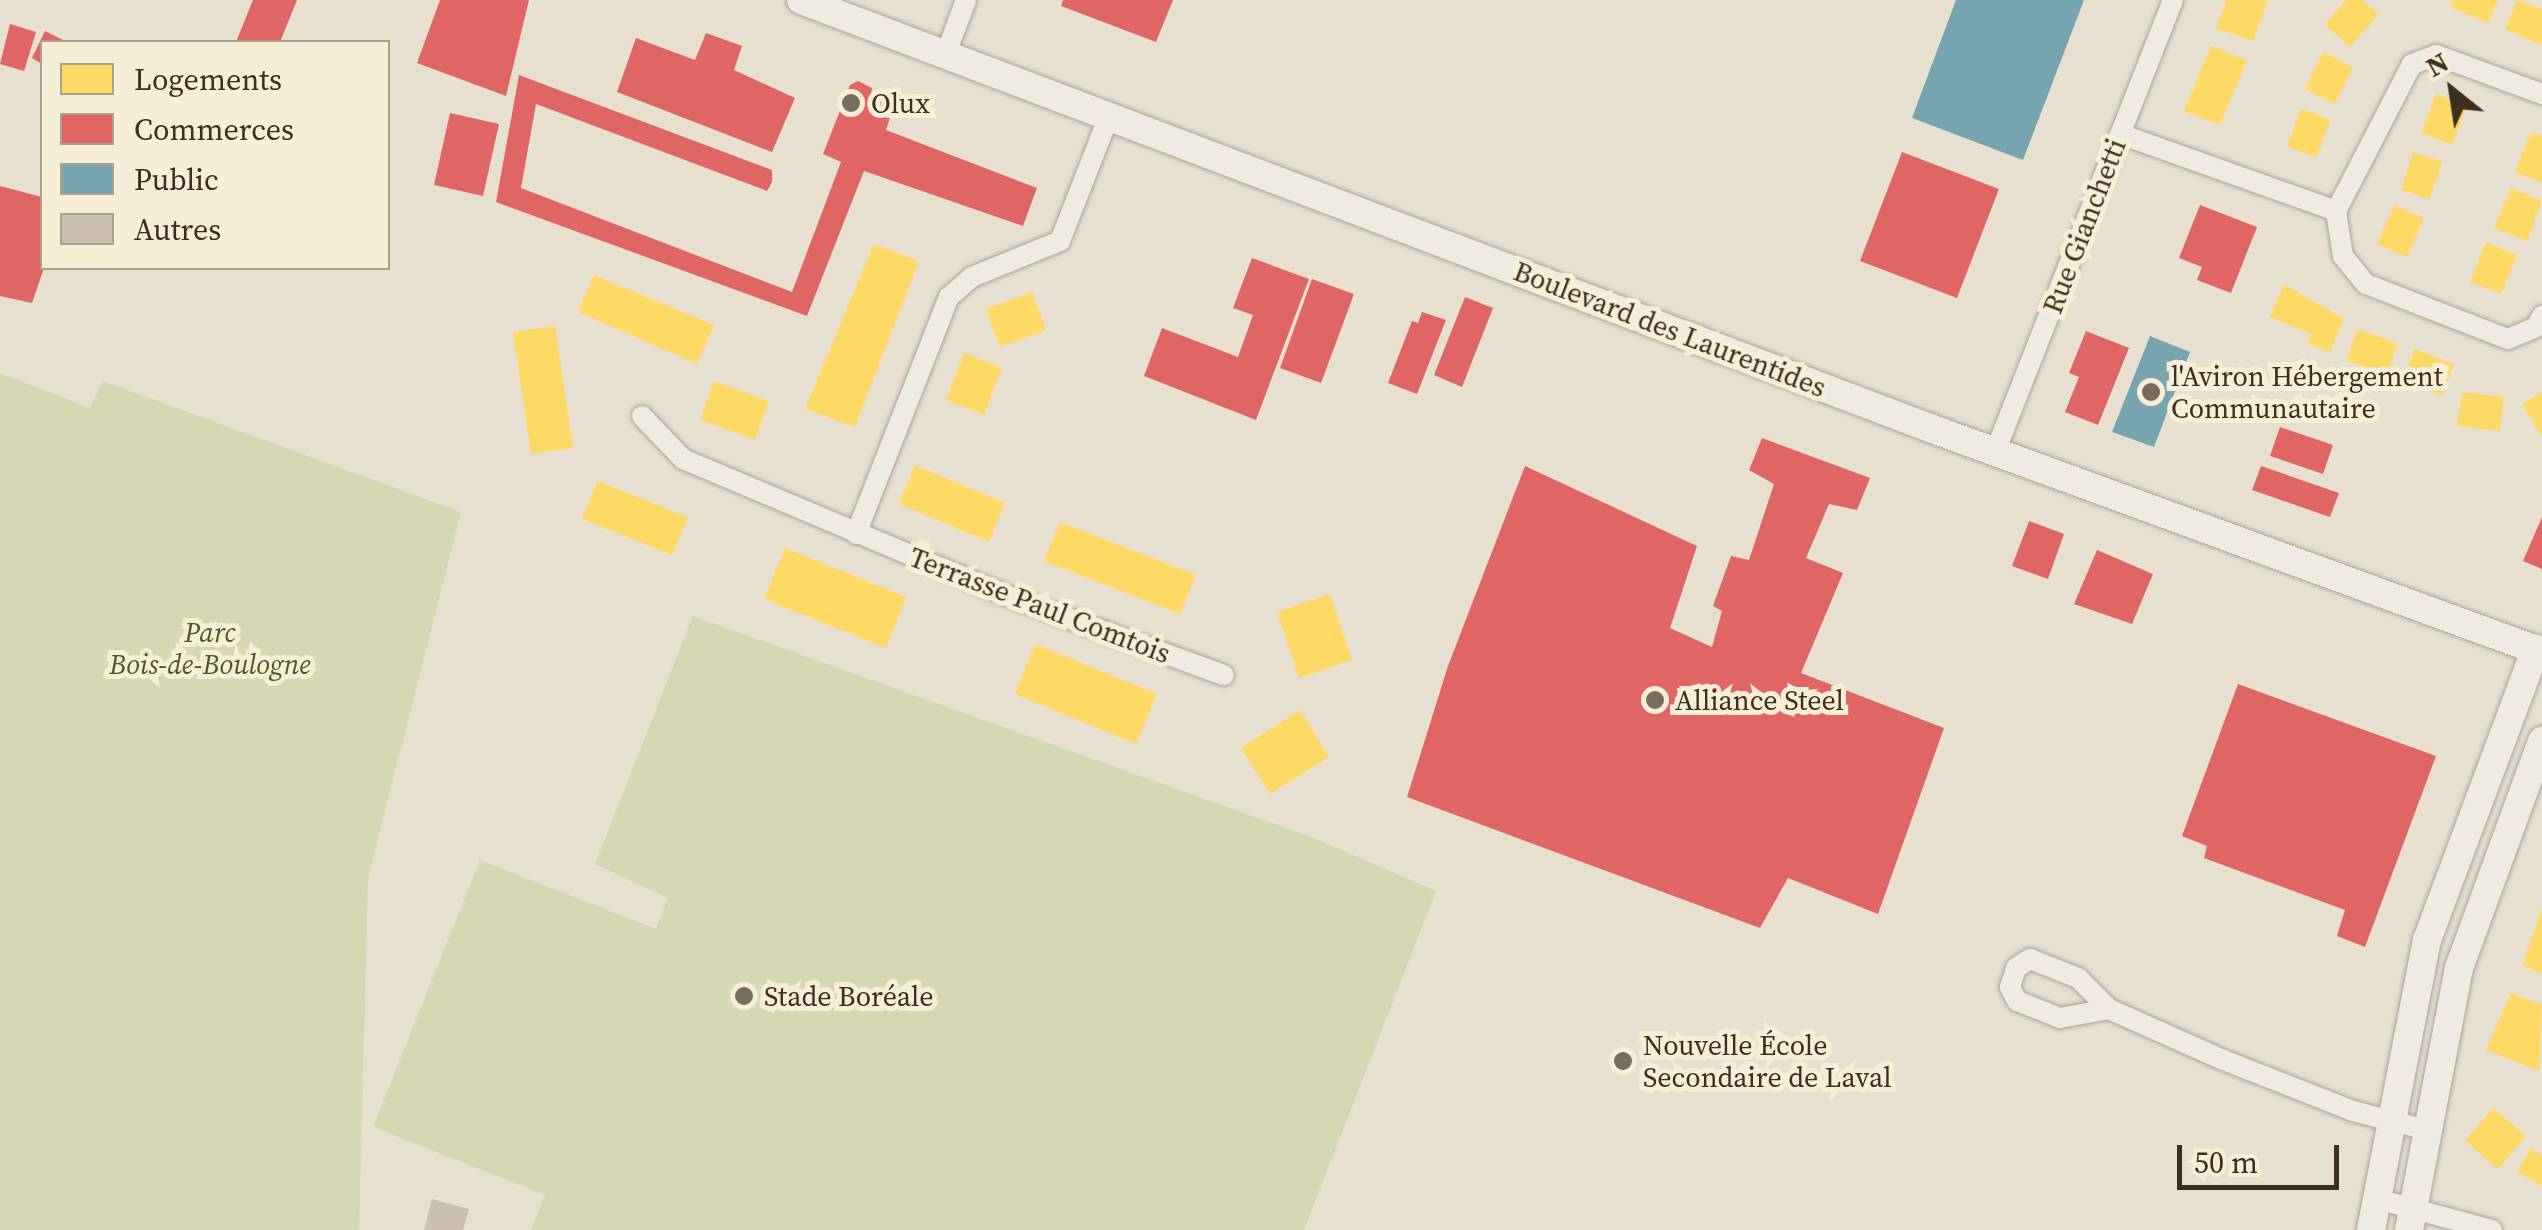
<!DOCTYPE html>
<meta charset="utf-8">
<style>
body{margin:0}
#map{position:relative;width:2542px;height:1230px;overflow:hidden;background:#e7e0d1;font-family:"Source Serif 4",serif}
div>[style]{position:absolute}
.green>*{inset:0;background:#d6d7b3}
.homes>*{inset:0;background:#ffd966}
.shops>*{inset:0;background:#e06666}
.public>*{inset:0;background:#76a5af}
.building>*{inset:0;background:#cbbfb2}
.roads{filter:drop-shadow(0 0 2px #ada599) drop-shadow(0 0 2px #ada599)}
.street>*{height:20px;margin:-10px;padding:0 10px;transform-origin:10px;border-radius:10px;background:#efebe3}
.secondary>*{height:28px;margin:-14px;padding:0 14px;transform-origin:14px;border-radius:14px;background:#efebe3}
.dots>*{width:28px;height:28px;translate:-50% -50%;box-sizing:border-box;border:5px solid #f7eed8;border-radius:50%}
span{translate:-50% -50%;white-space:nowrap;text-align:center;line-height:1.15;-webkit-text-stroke:10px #f7eed8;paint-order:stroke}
.poi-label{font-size:28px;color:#3d2e20}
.left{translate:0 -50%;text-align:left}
.street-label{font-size:28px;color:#3d2e20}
.park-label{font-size:28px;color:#4d5a26;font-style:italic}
.legend{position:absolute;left:40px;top:40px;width:350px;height:230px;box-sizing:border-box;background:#f7eed8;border:2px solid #ada18e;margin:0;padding:12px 18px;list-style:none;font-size:30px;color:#3d2e20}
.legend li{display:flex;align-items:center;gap:20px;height:50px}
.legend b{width:50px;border:2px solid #ada18e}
.north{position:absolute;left:2402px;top:40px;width:100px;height:100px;-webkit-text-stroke:8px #f7eed8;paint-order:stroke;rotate:330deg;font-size:28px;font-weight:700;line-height:40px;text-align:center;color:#3d2e20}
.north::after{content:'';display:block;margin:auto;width:35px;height:45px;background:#3d2e20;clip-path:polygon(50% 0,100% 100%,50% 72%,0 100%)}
.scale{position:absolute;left:2177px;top:1145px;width:162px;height:45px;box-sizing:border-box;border:5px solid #3d2e20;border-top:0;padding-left:12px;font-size:30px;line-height:35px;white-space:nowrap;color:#3d2e20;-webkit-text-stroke:8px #f7eed8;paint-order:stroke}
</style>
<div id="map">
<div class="green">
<i style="clip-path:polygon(0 373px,90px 408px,103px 381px,461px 512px,368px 878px,359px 1230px,0 1230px)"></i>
<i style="clip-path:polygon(693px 616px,1314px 838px,1436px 891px,1304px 1230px,531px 1230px,545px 1195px,373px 1127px,480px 860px,656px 929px,668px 898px,595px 864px)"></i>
</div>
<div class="homes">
<i style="clip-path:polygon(2226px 0,2268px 0,2253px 41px,2216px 28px)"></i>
<i style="clip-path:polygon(2346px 0,2362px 0,2379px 14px,2350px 47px,2325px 24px)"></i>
<i style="clip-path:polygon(2453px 0,2498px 0,2488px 23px,2450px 7px)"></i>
<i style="clip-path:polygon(2517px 0,2542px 9px,2542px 45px,2505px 30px)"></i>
<i style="clip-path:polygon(2211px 46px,2247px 60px,2220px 125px,2184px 111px)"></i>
<i style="clip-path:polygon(2323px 52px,2353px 67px,2335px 104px,2305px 89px)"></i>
<i style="clip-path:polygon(2436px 94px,2467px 106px,2452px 145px,2421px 133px)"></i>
<i style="clip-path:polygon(2301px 109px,2331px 120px,2316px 158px,2287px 146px)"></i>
<i style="clip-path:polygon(2531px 132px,2542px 136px,2542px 183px,2515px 172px)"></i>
<i style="clip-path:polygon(2413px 152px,2442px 161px,2430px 199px,2401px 190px)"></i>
<i style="clip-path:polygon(2511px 188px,2542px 201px,2527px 241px,2494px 228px)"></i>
<i style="clip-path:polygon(2394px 205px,2424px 218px,2407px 257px,2377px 244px)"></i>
<i style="clip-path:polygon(2486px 242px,2517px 255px,2501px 294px,2470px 282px)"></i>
<i style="clip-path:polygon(874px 244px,919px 261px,855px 427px,805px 409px)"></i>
<i style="clip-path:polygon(594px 275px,714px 325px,697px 364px,578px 312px)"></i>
<i style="clip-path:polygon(2284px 284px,2344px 319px,2330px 352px,2307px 343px,2311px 334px,2270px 317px)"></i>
<i style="clip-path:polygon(1032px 292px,1046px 330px,1000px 347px,986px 309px)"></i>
<i style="clip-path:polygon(555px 326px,573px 448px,531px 454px,513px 332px)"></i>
<i style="clip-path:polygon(2358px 329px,2398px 344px,2386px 376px,2346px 360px)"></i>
<i style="clip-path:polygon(2415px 349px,2454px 364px,2442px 396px,2403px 381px)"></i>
<i style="clip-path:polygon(964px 353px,1002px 368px,984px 415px,946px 400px)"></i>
<i style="clip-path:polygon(714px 381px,769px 401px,755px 440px,700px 420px)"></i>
<i style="clip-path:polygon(2462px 392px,2504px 397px,2500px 431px,2457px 426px)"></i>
<i style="clip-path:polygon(2542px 392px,2542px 437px,2522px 404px)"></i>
<i style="clip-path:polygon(915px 465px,1005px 503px,989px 542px,899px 504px)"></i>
<i style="clip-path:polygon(597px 481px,688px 517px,672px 555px,582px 519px)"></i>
<i style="clip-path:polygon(1060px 522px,1196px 575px,1180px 614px,1044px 561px)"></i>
<i style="clip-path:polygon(785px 548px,906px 597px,886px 648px,764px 599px)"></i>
<i style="clip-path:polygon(1330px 594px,1352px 660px,1299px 678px,1277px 612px)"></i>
<i style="clip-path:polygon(1035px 644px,1157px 694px,1136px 744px,1015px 694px)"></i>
<i style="clip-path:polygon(1300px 710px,1329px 757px,1270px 794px,1241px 748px)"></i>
<i style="clip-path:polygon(2542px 909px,2542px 974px,2522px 965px)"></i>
<i style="clip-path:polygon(2511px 993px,2542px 1005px,2539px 1071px,2486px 1050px)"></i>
<i style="clip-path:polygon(2493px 1108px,2526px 1136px,2498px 1169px,2465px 1141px)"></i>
<i style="clip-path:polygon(2531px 1148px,2542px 1155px,2542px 1186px,2517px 1172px)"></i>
</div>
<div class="shops">
<i style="clip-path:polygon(253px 0,297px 0,280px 42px,236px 42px)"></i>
<i style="clip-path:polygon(440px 0,529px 0,506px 96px,417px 63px)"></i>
<i style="clip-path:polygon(1063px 0,1173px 0,1156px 42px,1061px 6px)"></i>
<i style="clip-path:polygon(10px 24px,36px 32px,24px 71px,0 64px)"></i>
<i style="clip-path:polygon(45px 31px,67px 42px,42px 42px,42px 64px,32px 58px)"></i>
<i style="clip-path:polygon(706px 33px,742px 46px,734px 70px,795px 98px,772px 152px,617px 92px,636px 38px,695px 60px)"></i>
<i style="clip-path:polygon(519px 75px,772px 170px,772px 182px,767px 191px,536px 104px,521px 188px,792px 292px,841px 162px,823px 154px,850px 85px,858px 81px,872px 88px,871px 95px,895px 102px,886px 130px,1037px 188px,1023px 226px,864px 171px,807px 316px,496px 202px)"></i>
<i style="clip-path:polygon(450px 113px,499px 124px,483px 196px,434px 185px)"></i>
<i style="clip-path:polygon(1902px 152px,1999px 189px,1957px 298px,1860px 261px)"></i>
<i style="clip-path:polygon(0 186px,42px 197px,44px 268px,32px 303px,0 296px)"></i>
<i style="clip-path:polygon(2200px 205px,2257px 227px,2231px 293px,2197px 280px,2202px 267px,2179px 258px)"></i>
<i style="clip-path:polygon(1252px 258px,1309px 279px,1256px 420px,1144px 376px,1162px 328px,1238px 357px,1253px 315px,1233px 308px)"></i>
<i style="clip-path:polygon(1312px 279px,1354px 294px,1321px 383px,1280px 368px)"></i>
<i style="clip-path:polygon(1465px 297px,1493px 308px,1462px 387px,1434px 375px)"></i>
<i style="clip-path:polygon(1422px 312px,1446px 320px,1417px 394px,1388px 383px,1412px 321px,1418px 323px)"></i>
<i style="clip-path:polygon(2086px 331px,2129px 348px,2098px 425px,2065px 412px,2079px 377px,2069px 373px)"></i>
<i style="clip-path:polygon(2280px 427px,2333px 445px,2323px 474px,2270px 456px)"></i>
<i style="clip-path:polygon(1762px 438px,1870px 478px,1857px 510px,1829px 504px,1806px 558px,1843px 573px,1801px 673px,1944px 728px,1878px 914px,1788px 878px,1760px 928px,1407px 797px,1448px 666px,1525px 466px,1697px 546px,1670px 628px,1712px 647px,1722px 611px,1713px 606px,1731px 556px,1749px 560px,1774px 484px,1749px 470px)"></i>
<i style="clip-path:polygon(2261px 466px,2339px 493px,2330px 517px,2252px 490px)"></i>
<i style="clip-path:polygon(2542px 517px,2542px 569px,2523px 561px)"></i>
<i style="clip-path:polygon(2029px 521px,2064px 534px,2048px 579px,2012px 566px)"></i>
<i style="clip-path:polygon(2097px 550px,2153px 574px,2132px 624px,2074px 604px)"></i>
<i style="clip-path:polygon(2238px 684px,2436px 756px,2365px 947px,2337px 936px,2345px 910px,2204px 858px,2207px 846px,2182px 836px)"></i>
</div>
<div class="public">
<i style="clip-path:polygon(1956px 0,2084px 0,2023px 160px,1912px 118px)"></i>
<i style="clip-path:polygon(2150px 336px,2190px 352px,2154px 447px,2112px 432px)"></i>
</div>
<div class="building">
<i style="clip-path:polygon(432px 1199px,469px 1209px,463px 1230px,424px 1230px)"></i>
</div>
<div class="roads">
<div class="street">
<i style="left:945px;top:56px;width:60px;rotate:-69.4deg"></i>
<i style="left:2542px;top:94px;width:113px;rotate:-159.8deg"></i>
<i style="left:2436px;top:55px;width:26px;rotate:159deg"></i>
<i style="left:2412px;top:64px;width:165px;rotate:117.3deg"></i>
<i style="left:2336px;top:211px;width:46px;rotate:81.2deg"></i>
<i style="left:2343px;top:256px;width:36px;rotate:51deg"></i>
<i style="left:2366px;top:284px;width:152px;rotate:21.2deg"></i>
<i style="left:2508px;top:339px;width:30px;rotate:-23deg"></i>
<i style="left:2536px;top:327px;width:13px;rotate:-61deg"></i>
<i style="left:2120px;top:134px;width:229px;rotate:19.6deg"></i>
<i style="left:642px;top:416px;width:59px;rotate:46.4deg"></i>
<i style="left:683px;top:459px;width:350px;rotate:22.9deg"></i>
<i style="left:1005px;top:595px;width:233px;rotate:20.1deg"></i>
<i style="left:1995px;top:452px;width:486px;rotate:-68.5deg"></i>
<i style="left:856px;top:534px;width:255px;rotate:-68.6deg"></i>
<i style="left:949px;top:297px;width:30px;rotate:-41deg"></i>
<i style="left:972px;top:277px;width:95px;rotate:-22.2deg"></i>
<i style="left:1060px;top:241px;width:134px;rotate:-68.6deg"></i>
<i style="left:2109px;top:1009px;width:50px;rotate:169.6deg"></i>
<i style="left:2060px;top:1018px;width:46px;rotate:-158.4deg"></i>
<i style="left:2017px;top:1001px;width:16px;rotate:-117deg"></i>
<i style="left:2010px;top:987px;width:20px;rotate:-72deg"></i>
<i style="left:2016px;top:968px;width:17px;rotate:-33deg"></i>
<i style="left:2030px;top:959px;width:52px;rotate:21.6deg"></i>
<i style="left:2078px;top:978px;width:44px;rotate:45deg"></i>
<i style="left:2109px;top:1009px;width:123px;rotate:24.1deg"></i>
<i style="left:2221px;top:1059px;width:142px;rotate:21.5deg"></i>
<i style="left:2353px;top:1111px;width:76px;rotate:14.4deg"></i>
<i style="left:2377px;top:1199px;width:119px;rotate:15.1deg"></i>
</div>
<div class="secondary">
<i style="left:801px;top:0;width:1207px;rotate:20.76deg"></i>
<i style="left:1930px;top:428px;width:652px;rotate:20.1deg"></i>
<i style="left:2371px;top:1230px;width:295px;rotate:-79.1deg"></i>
<i style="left:2427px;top:940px;width:311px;rotate:-69.5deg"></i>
<i style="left:2409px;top:1230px;width:267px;rotate:-79.2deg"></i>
<i style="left:2459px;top:968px;width:242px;rotate:-69.9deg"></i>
</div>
</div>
<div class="dots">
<i style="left:851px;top:103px;background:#786c5e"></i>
<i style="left:2151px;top:392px;background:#786c5e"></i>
<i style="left:1655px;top:700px;background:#786c5e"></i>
<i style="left:744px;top:996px;background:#786c5e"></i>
<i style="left:1623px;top:1061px;background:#786c5e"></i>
</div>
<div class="poi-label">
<span class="left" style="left:871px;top:103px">Olux</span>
<span class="left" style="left:2171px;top:392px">l'Aviron Hébergement<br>Communautaire</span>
<span class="left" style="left:1675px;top:700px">Alliance Steel</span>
<span class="left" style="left:764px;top:996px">Stade Boréale</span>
<span class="left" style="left:1643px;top:1061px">Nouvelle École<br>Secondaire de Laval</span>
</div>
<div class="street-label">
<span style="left:2084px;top:226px;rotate:-69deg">Rue Gianchetti</span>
<span style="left:1670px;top:329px;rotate:21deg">Boulevard des Laurentides</span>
<span style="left:1040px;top:605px;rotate:21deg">Terrasse Paul Comtois</span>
</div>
<div class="park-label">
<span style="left:210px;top:648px">Parc<br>Bois-de-Boulogne</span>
</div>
<ul class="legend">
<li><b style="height:28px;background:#ffd966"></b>Logements</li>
<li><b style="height:28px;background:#e06666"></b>Commerces</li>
<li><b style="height:28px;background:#76a5af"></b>Public</li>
<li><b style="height:28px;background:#cbbfb2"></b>Autres</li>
</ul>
<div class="north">N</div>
<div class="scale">50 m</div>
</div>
